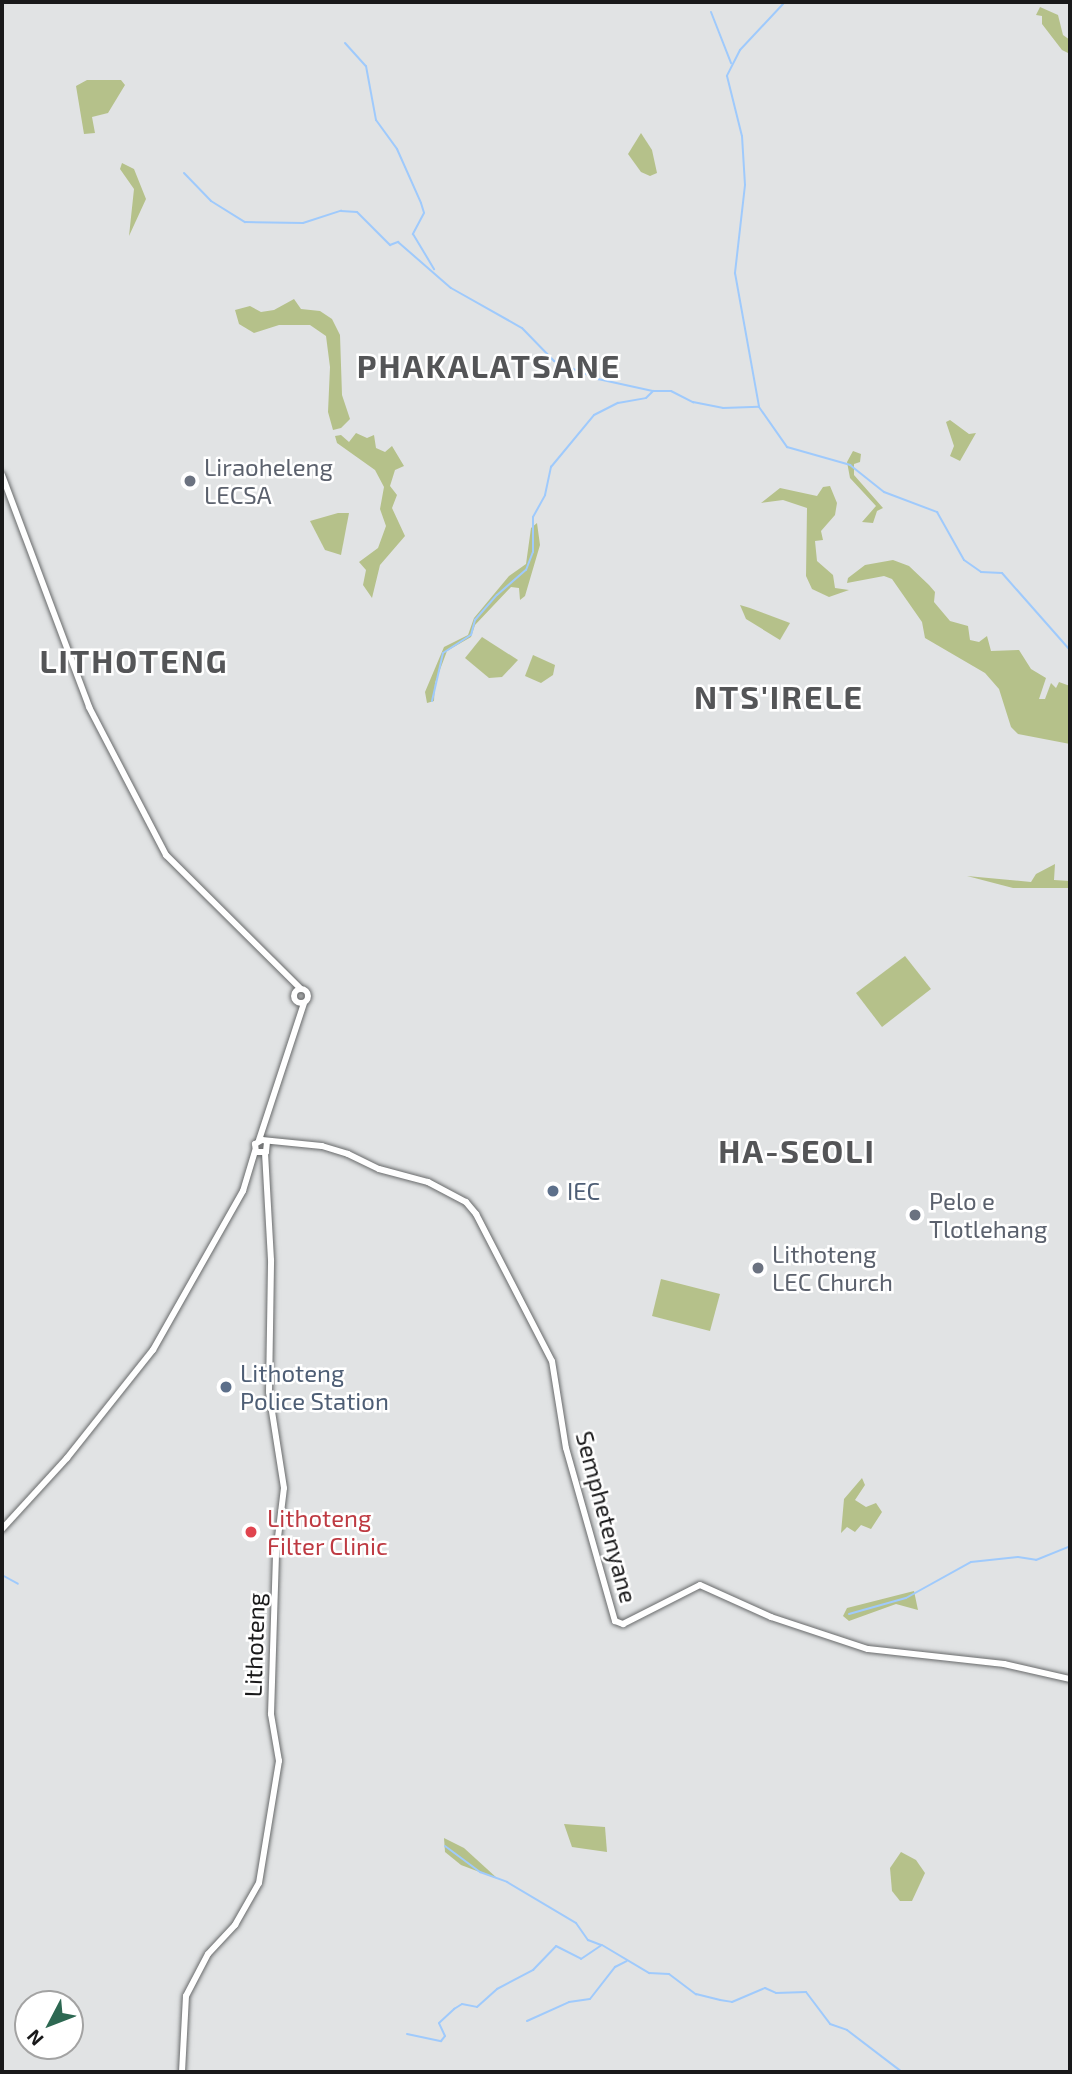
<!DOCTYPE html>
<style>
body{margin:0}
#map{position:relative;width:1072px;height:2074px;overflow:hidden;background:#e1e3e4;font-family:"Exo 2",sans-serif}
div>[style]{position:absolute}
.green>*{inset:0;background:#b5c18a}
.stream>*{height:2px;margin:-1px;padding:0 1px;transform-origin:1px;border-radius:1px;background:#9fcafc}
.roads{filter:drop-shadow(0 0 2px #686a6b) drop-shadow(0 0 2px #686a6b)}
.secondary>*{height:6px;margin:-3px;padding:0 3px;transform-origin:3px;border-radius:3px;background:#fff}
.secondary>.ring{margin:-3px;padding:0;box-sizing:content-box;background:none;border:6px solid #fff;border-radius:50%}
.dots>*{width:19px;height:19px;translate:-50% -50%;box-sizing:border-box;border:4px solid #fff;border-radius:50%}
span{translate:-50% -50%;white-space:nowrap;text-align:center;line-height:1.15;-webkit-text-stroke:5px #fff;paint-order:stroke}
.worship-label{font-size:24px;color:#5b616d}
.left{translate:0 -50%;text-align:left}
.service-label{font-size:24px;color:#4e5e75}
.street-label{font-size:24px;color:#19191a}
.health-label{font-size:24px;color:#be3a42}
.district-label{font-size:32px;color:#545557;font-weight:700;letter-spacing:2px}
.frame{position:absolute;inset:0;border:4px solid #19191a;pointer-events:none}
.north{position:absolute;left:14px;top:1990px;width:70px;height:70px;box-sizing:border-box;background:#fff;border:2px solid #a3a3a3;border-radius:50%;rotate:228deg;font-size:19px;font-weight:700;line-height:28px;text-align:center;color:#19191a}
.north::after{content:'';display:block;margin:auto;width:24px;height:32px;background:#2d6852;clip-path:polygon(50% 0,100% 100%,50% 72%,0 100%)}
</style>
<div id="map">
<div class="green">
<i style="clip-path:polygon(1040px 7px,1058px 15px,1063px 35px,1070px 40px,1070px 54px,1062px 50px,1042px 24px,1042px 16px,1036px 15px)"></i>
<i style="clip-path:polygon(87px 80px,121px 80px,125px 85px,108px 113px,92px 117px,95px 133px,84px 134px,76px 86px)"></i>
<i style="clip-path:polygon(641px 133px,652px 150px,657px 173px,650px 176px,641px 172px,628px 154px)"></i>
<i style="clip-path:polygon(122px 163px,134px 169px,146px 199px,129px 236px,134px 189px,120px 169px)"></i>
<i style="clip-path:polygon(294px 299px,301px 309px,320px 311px,332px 319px,340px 335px,342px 395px,350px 419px,341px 428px,333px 430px,328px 412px,330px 367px,326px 336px,310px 325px,279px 325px,254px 333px,239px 324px,235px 310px,250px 306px,261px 312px,274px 310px)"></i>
<i style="clip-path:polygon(950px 420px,969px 434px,976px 433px,960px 461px,950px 456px,954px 446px,946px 422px)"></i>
<i style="clip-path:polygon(356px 433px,367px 438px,374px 435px,376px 448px,385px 452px,392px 446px,404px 466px,395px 470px,390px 486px,397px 495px,392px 508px,405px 536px,380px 565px,372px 598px,363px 585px,366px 570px,359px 562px,378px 548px,386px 526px,380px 509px,384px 487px,375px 470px,337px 443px,335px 436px,341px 435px,349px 442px)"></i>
<i style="clip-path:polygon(853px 451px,861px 454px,860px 462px,854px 464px,854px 475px,883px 508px,877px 511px,873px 523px,862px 522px,876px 506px,850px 478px,847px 462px)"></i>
<i style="clip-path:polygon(830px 486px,837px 503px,835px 515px,821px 531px,823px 540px,815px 541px,817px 561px,833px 575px,835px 588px,849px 590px,829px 597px,812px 589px,806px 576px,807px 508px,783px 500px,761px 503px,780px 488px,817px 496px,823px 487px)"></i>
<i style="clip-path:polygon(338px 513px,349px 513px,341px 555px,325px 550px,310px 521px)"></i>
<i style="clip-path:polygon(537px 523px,540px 545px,525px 596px,520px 600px,519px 588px,511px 587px,475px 625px,471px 637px,447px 651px,435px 683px,434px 701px,427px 703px,425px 692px,444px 647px,468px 635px,474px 618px,509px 576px,526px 564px,531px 528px)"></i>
<i style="clip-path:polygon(893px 560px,909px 566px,929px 585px,935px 592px,934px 602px,950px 621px,968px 626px,970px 640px,979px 642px,987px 636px,991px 651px,1019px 650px,1031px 669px,1046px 678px,1039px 699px,1045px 699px,1051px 683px,1056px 688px,1059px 682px,1070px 686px,1070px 744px,1018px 734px,1011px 727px,999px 689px,985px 673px,925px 638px,922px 622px,892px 579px,884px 576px,847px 583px,848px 578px,865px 565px)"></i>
<i style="clip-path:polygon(740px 605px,750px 608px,790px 623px,780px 640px,746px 619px)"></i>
<i style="clip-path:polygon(482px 637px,518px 660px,502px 677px,489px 678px,465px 658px)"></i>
<i style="clip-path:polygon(533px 655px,555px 665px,553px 675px,541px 683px,525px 676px)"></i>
<i style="clip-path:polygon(1055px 864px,1054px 880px,1070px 881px,1070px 888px,1013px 888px,967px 876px,1031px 882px,1036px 874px)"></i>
<i style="clip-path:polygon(905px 956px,931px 989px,882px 1027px,856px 993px)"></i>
<i style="clip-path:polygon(661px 1279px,720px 1294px,710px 1331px,652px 1316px)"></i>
<i style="clip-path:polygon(862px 1478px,865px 1485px,855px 1500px,866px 1507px,876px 1503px,882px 1512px,871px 1529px,861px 1525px,855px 1532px,847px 1527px,841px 1533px,844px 1499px)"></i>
<i style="clip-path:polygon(914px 1591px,918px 1610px,896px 1604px,849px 1621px,843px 1616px,847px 1608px)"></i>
<i style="clip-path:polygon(564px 1824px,605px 1827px,607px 1852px,572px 1847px)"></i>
<i style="clip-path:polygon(444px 1838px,464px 1848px,498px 1879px,461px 1865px,445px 1852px)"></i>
<i style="clip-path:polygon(901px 1852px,916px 1860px,925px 1873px,912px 1901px,900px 1901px,892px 1891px,890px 1868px)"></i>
</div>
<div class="stream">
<i style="left:783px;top:4px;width:63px;rotate:133.1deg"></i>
<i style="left:740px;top:50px;width:29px;rotate:117deg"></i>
<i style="left:727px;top:76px;width:62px;rotate:76deg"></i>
<i style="left:742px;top:136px;width:49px;rotate:86.5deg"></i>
<i style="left:745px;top:185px;width:89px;rotate:96.5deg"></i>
<i style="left:735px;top:273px;width:136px;rotate:79.8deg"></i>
<i style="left:759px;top:407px;width:49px;rotate:55deg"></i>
<i style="left:787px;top:447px;width:66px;rotate:15.9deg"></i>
<i style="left:850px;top:465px;width:43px;rotate:38.5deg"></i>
<i style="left:884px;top:492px;width:57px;rotate:20.7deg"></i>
<i style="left:937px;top:512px;width:55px;rotate:60.6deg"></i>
<i style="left:964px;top:560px;width:21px;rotate:35deg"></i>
<i style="left:981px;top:572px;width:21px;rotate:3deg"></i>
<i style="left:1002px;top:573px;width:103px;rotate:48.6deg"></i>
<i style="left:711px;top:12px;width:55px;rotate:68.6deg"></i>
<i style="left:345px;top:43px;width:31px;rotate:48deg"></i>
<i style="left:366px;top:66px;width:55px;rotate:79.5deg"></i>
<i style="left:376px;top:120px;width:36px;rotate:54deg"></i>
<i style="left:397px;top:149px;width:59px;rotate:66deg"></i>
<i style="left:421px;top:203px;width:10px;rotate:73deg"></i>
<i style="left:424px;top:213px;width:24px;rotate:118deg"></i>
<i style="left:413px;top:234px;width:41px;rotate:59deg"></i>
<i style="left:184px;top:173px;width:39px;rotate:46deg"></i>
<i style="left:211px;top:201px;width:40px;rotate:32deg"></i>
<i style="left:245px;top:222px;width:58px;rotate:1deg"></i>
<i style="left:303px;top:223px;width:40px;rotate:-18deg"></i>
<i style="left:341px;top:211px;width:16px;rotate:4deg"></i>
<i style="left:357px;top:212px;width:47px;rotate:45deg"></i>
<i style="left:390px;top:245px;width:9px;rotate:-21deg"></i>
<i style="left:398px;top:242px;width:70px;rotate:41deg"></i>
<i style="left:451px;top:288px;width:81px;rotate:29.4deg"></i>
<i style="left:522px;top:328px;width:46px;rotate:45.9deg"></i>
<i style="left:554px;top:361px;width:48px;rotate:22.2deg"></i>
<i style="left:598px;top:379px;width:56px;rotate:12.3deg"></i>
<i style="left:432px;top:701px;width:49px;rotate:-77.1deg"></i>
<i style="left:443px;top:653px;width:33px;rotate:-33deg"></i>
<i style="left:471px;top:635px;width:16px;rotate:-75deg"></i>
<i style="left:475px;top:620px;width:33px;rotate:-49deg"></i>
<i style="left:497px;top:595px;width:38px;rotate:-41deg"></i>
<i style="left:526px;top:570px;width:19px;rotate:-69deg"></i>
<i style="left:533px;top:552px;width:35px;rotate:-90deg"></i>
<i style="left:533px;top:517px;width:25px;rotate:-61deg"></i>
<i style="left:545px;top:495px;width:29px;rotate:-78deg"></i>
<i style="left:551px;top:467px;width:67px;rotate:-50.4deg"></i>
<i style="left:594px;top:415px;width:27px;rotate:-27deg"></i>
<i style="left:618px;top:403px;width:28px;rotate:-10deg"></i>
<i style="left:646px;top:398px;width:10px;rotate:-45deg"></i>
<i style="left:653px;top:391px;width:18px"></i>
<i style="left:671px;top:391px;width:25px;rotate:27deg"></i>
<i style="left:693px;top:402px;width:31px;rotate:11deg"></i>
<i style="left:723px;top:408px;width:36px;rotate:-2deg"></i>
<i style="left:2px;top:1575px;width:18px;rotate:29deg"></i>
<i style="left:849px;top:1614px;width:59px;rotate:-15.7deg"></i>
<i style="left:906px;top:1598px;width:74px;rotate:-29deg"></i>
<i style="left:971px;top:1562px;width:47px;rotate:-6.1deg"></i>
<i style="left:1018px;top:1557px;width:18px;rotate:9deg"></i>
<i style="left:1036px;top:1560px;width:37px;rotate:-22deg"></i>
<i style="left:445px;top:1846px;width:44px;rotate:36.6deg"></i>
<i style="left:480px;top:1872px;width:29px;rotate:20deg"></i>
<i style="left:507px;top:1882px;width:80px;rotate:30.7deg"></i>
<i style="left:576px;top:1923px;width:21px;rotate:55deg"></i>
<i style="left:588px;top:1940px;width:14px;rotate:21deg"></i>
<i style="left:527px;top:2021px;width:46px;rotate:-24.3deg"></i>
<i style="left:569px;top:2002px;width:21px;rotate:-8deg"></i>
<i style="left:590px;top:1999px;width:41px;rotate:-52deg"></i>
<i style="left:615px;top:1967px;width:13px;rotate:-27deg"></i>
<i style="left:407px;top:2034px;width:35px;rotate:12deg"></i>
<i style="left:441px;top:2041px;width:6px;rotate:-51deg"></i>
<i style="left:445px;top:2036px;width:14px;rotate:-115deg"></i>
<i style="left:439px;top:2023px;width:21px;rotate:-43deg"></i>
<i style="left:454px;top:2009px;width:9px;rotate:-32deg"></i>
<i style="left:462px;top:2004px;width:15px;rotate:11deg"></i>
<i style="left:477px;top:2007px;width:27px;rotate:-42deg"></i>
<i style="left:497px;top:1989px;width:41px;rotate:-27.8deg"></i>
<i style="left:533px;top:1970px;width:33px;rotate:-46deg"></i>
<i style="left:556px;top:1946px;width:28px;rotate:27deg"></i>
<i style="left:581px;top:1959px;width:25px;rotate:-34deg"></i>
<i style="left:602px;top:1945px;width:55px;rotate:30.8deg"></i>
<i style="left:649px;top:1973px;width:20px;rotate:3deg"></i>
<i style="left:669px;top:1974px;width:34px;rotate:37deg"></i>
<i style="left:696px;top:1994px;width:25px;rotate:14deg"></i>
<i style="left:720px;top:2000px;width:12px;rotate:9deg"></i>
<i style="left:732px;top:2002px;width:36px;rotate:-23deg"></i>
<i style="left:765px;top:1988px;width:12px;rotate:24deg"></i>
<i style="left:776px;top:1993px;width:30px;rotate:-2deg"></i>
<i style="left:806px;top:1992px;width:40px;rotate:53deg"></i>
<i style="left:830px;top:2024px;width:18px;rotate:19deg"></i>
<i style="left:847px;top:2030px;width:69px;rotate:37.4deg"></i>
</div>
<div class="roads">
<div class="secondary">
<i style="left:2px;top:475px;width:248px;rotate:69.4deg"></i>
<i style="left:89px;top:707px;width:167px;rotate:62.5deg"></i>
<i style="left:166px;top:855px;width:190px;rotate:44.8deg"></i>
<i class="ring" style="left:294px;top:989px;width:8px;height:8px"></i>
<i style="left:259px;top:1140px;width:144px;rotate:-71.8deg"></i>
<i style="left:267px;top:1142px;width:10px;rotate:96deg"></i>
<i style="left:266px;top:1152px;width:10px;rotate:180deg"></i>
<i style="left:256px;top:1152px;width:8px;rotate:-97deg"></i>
<i style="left:255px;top:1144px;width:8px;rotate:-30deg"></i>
<i style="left:262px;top:1140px;width:60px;rotate:5.7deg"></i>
<i style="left:322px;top:1146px;width:27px;rotate:17deg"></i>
<i style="left:348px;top:1154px;width:34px;rotate:26deg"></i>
<i style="left:379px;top:1169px;width:51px;rotate:14.9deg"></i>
<i style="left:428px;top:1182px;width:43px;rotate:27.8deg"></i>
<i style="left:466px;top:1202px;width:16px;rotate:50deg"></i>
<i style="left:476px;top:1214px;width:165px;rotate:62.7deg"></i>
<i style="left:552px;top:1361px;width:88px;rotate:80.9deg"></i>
<i style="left:566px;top:1448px;width:180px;rotate:74.2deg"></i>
<i style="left:615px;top:1621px;width:9px;rotate:21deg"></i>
<i style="left:623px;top:1624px;width:86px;rotate:-26.9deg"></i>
<i style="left:700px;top:1585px;width:78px;rotate:24.3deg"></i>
<i style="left:771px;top:1617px;width:102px;rotate:18.3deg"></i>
<i style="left:868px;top:1649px;width:137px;rotate:6.3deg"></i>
<i style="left:1004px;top:1664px;width:68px;rotate:12.8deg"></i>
<i style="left:2px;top:1529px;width:96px;rotate:-47.5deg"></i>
<i style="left:67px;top:1458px;width:138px;rotate:-51.5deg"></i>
<i style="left:153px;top:1350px;width:183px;rotate:-60.5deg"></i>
<i style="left:243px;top:1191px;width:42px;rotate:-73.3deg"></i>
<i style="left:182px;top:2072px;width:76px;rotate:-87deg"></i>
<i style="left:186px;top:1996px;width:47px;rotate:-62.4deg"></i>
<i style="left:208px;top:1954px;width:40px;rotate:-47deg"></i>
<i style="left:235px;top:1925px;width:48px;rotate:-60.3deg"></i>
<i style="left:259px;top:1883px;width:124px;rotate:-80.7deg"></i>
<i style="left:279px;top:1761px;width:48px;rotate:-99.7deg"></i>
<i style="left:271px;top:1714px;width:160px;rotate:-88.2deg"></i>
<i style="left:276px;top:1554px;width:66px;rotate:-83.1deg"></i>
<i style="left:284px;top:1488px;width:97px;rotate:-98.9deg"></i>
<i style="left:269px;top:1392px;width:132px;rotate:-89.1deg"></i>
<i style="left:271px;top:1260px;width:107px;rotate:-93.2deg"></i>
</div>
</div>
<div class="dots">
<i style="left:190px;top:481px;background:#6b7280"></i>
<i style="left:553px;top:1191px;background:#5c6f8a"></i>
<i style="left:915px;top:1215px;background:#6b7280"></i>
<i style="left:758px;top:1268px;background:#6b7280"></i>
<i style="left:226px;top:1387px;background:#5c6f8a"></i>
<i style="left:251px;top:1532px;background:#e0444e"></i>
</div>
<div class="worship-label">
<span class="left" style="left:204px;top:481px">Liraoheleng<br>LECSA</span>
<span class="left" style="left:929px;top:1215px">Pelo e<br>Tlotlehang</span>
<span class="left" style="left:772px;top:1268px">Lithoteng<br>LEC Church</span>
</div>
<div class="service-label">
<span class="left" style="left:567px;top:1191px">IEC</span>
<span class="left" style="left:240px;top:1387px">Lithoteng<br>Police Station</span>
</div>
<div class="street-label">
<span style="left:607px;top:1517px;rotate:75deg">Semphetenyane</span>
<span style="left:254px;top:1645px;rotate:-88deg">Lithoteng</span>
</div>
<div class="health-label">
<span class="left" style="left:267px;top:1532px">Lithoteng<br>Filter Clinic</span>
</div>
<div class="district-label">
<span style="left:489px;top:365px">PHAKALATSANE</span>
<span style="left:134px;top:660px">LITHOTENG</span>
<span style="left:779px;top:696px">NTS'IRELE</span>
<span style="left:797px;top:1150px">HA-SEOLI</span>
</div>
<div class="frame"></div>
<div class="north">N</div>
</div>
